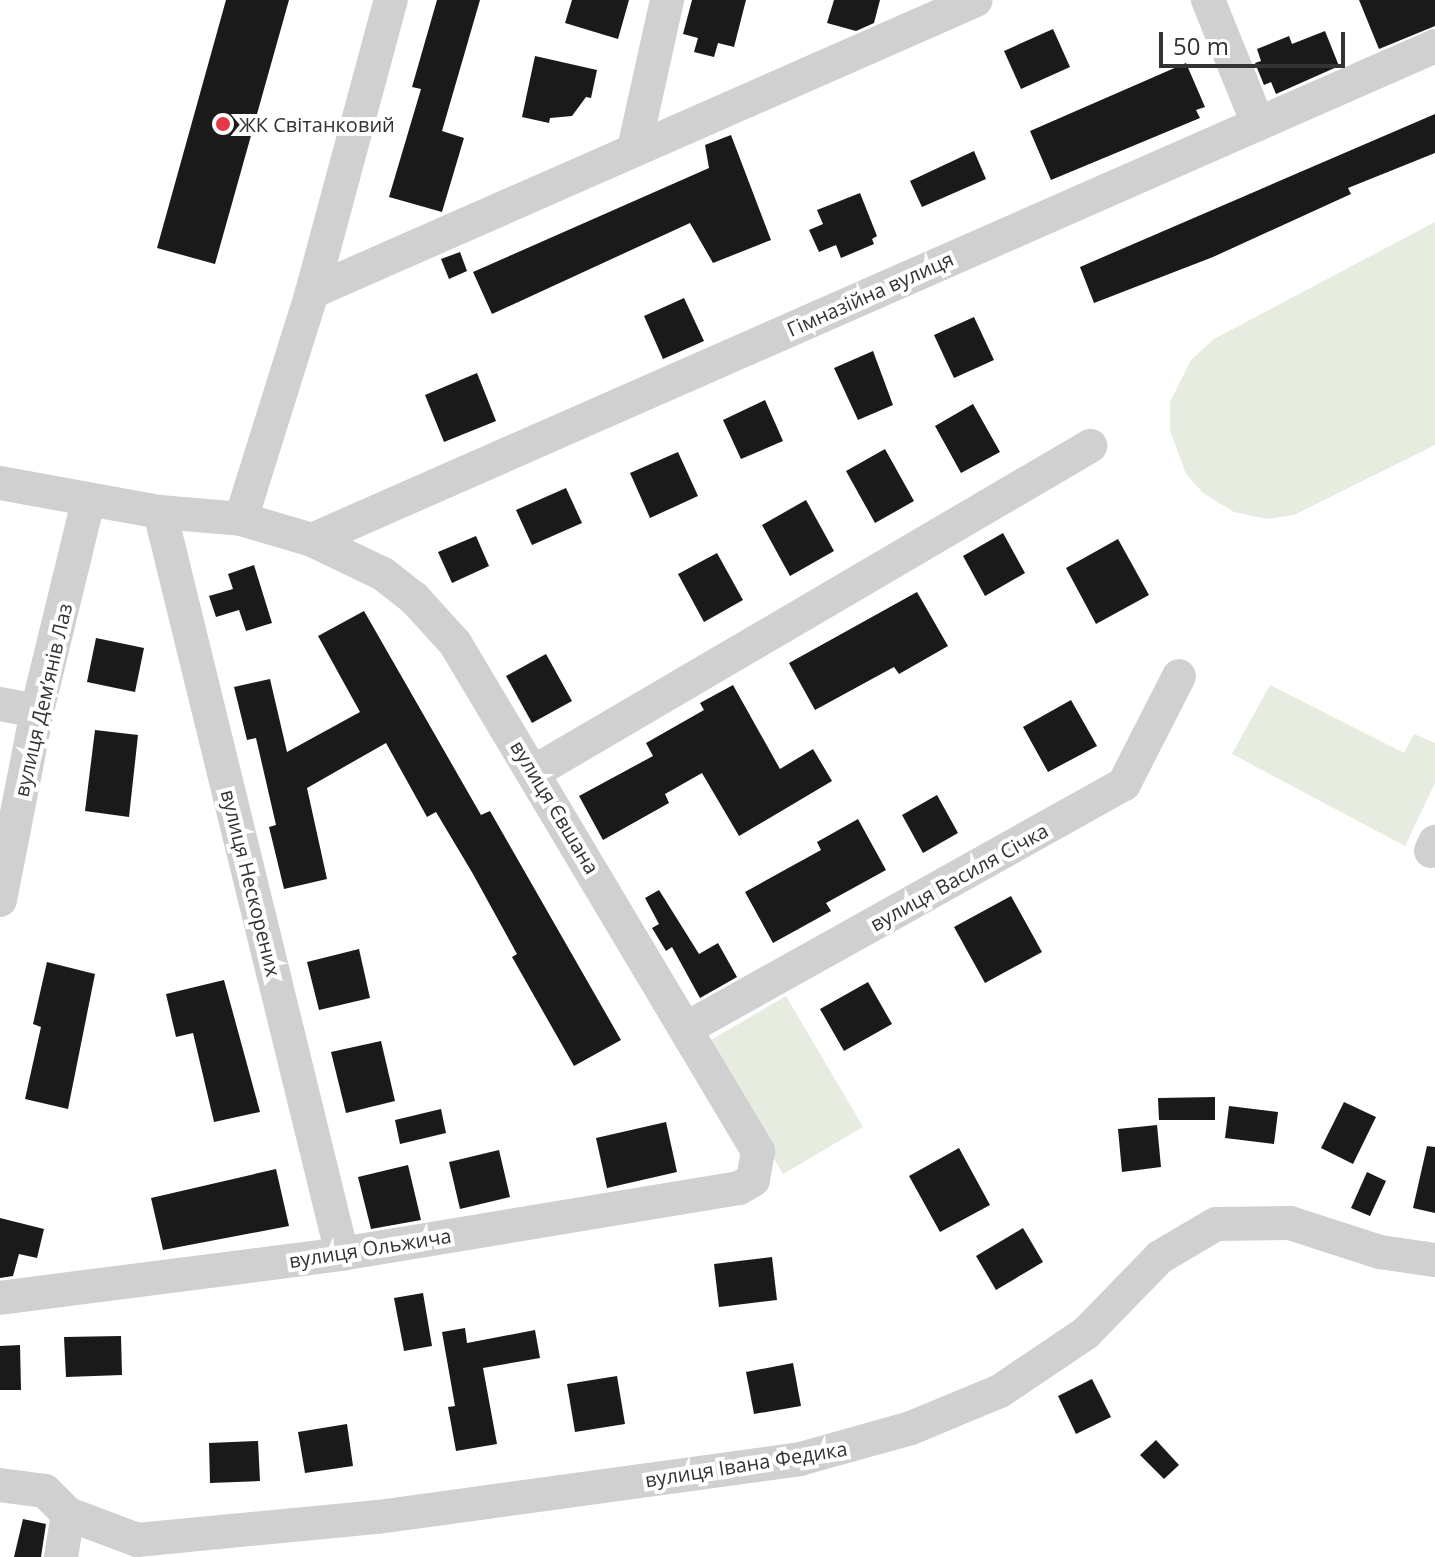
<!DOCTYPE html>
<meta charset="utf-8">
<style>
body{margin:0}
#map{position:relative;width:1435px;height:1557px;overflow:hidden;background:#fff;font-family:"Open Sans",sans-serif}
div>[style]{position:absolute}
.green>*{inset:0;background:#e6ecdf}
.building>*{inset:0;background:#1a1a1a}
.minor>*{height:34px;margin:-17px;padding:0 17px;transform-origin:17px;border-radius:17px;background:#d0d0d0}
.dots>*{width:22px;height:22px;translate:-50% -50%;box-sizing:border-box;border:4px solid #fff;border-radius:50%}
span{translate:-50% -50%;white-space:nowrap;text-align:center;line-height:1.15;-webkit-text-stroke:8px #fff;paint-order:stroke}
.poi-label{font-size:20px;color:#333}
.left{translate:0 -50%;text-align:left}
.street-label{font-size:20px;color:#333}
.scale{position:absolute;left:1159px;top:32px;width:186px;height:36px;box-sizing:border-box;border:4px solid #333;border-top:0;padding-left:10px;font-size:24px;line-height:28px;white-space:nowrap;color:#333;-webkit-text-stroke:6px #fff;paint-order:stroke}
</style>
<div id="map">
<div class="green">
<i style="clip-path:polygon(1435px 222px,1435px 445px,1294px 515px,1267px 519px,1234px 512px,1203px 493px,1186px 474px,1170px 430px,1170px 402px,1191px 360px,1214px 339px)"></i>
<i style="clip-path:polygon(1270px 685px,1404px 753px,1414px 734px,1435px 743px,1435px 783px,1405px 846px,1232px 754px)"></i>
<i style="clip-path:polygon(786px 996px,863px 1127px,783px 1174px,706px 1043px)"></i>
</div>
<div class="building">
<i style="clip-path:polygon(226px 0,289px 0,215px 264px,157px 248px)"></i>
<i style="clip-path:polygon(437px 0,480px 0,442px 131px,464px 138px,442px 212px,389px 197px,421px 89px,412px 87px)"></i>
<i style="clip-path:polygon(572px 0,629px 0,618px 39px,565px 23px)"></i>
<i style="clip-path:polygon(692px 0,746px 0,734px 47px,718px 43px,714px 57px,694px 52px,698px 38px,683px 34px)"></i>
<i style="clip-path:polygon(834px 0,880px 0,874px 23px,856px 31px,827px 23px)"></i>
<i style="clip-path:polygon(1359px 0,1435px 0,1435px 26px,1379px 49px)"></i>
<i style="clip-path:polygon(1053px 29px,1070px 67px,1021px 89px,1004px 51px)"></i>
<i style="clip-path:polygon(1325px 31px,1339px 66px,1276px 94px,1271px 82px,1264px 85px,1255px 63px,1261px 61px,1257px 49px,1289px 36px,1292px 44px)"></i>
<i style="clip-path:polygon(535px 56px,597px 70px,591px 98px,586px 97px,572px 116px,550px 118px,549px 123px,522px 117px)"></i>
<i style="clip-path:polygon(1186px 63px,1205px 107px,1196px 110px,1200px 118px,1051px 180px,1030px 131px)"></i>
<i style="clip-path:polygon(1435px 114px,1435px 153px,1348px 188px,1351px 194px,1213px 257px,1094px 303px,1080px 267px)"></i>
<i style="clip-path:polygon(731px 135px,771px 240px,713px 263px,690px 223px,492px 314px,473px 272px,709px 168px,705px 145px)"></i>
<i style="clip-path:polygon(974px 151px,986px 179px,922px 207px,910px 181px)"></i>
<i style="clip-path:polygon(860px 193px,877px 236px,872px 239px,874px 244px,841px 258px,836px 245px,819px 252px,809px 230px,823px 224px,817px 210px)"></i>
<i style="clip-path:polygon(460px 252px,467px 271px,449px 279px,441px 259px)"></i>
<i style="clip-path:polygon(684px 298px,704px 341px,663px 359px,644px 316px)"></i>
<i style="clip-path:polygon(974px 317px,994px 360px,954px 378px,934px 335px)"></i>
<i style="clip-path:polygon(873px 351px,893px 405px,858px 420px,834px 368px)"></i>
<i style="clip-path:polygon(477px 373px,496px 421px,444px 442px,425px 395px)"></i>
<i style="clip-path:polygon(765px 400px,783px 441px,741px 459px,723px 420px)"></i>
<i style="clip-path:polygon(973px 404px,1000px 452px,961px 473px,935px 426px)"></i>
<i style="clip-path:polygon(885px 449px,914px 501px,875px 523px,846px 471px)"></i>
<i style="clip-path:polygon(678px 452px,698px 496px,650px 518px,630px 473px)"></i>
<i style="clip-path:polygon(566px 488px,582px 523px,532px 545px,516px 510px)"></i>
<i style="clip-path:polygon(806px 500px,834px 551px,790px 576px,762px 525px)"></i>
<i style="clip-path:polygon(1003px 533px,1025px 573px,985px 596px,963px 556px)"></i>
<i style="clip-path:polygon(476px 536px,489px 566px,452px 583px,438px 552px)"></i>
<i style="clip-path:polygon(1118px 539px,1149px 595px,1096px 624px,1066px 568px)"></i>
<i style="clip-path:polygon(717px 553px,743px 600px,704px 622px,678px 574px)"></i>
<i style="clip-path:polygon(254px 565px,272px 623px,246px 631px,239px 610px,216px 617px,209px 596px,233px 589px,228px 574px)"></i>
<i style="clip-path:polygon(917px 592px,948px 646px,899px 674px,894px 667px,815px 710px,789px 663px)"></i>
<i style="clip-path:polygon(364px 611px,481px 815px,490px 811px,621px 1040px,574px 1066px,512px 957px,517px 954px,473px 874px,436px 812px,427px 817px,386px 743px,307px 788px,327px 879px,284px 889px,269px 827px,276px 825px,256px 738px,247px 740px,234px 687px,270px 679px,287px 752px,360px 712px,318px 636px)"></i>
<i style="clip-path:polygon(96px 638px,144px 648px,135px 692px,87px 682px)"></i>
<i style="clip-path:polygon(546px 654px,572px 701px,532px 723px,506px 676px)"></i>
<i style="clip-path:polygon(733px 685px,780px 769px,813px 749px,832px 781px,739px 836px,702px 773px,665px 794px,669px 803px,603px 840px,579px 796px,653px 756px,646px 743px,704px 710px,700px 703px)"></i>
<i style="clip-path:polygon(1071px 700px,1097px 746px,1048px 772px,1023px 727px)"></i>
<i style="clip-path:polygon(95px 730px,138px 735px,129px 817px,85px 811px)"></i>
<i style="clip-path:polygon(937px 795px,958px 833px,923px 853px,902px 815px)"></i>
<i style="clip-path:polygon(858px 819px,886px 870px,826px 903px,831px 911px,773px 943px,745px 892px,821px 850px,817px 842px)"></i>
<i style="clip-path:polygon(659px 890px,699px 954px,718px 943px,737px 977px,700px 998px,672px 947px,666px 951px,652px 928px,659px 924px,645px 898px)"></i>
<i style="clip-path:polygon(1011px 896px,1042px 952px,985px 983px,954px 927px)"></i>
<i style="clip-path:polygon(359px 949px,370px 998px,319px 1010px,307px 962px)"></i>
<i style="clip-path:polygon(47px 962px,95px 974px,68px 1109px,25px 1099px,41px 1027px,33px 1024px)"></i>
<i style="clip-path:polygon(224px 980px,260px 1112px,214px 1122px,193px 1033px,176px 1037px,166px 994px)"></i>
<i style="clip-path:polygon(868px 982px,892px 1024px,844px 1051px,820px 1009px)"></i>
<i style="clip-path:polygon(381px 1041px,395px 1101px,346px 1113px,331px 1052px)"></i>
<i style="clip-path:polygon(1215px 1097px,1215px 1120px,1159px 1120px,1158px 1098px)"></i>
<i style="clip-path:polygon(1344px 1102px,1376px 1117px,1353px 1164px,1321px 1148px)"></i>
<i style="clip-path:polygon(1229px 1106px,1278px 1112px,1274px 1144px,1225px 1138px)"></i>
<i style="clip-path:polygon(441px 1109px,446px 1133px,400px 1144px,395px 1120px)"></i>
<i style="clip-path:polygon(666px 1122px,677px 1172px,607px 1188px,596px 1138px)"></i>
<i style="clip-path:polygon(1157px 1125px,1161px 1167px,1122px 1172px,1118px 1129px)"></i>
<i style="clip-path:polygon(1427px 1146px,1435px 1147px,1435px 1213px,1413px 1208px)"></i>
<i style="clip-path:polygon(959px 1148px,990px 1205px,940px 1232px,909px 1176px)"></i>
<i style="clip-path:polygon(499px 1150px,510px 1197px,460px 1209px,449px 1162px)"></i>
<i style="clip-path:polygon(408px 1165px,421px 1220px,371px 1229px,358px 1177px)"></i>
<i style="clip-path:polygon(276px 1169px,289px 1226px,163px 1250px,151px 1198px)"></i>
<i style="clip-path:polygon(1367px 1172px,1386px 1181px,1370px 1216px,1351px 1208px)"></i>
<i style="clip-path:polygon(0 1218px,44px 1229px,37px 1258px,19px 1254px,13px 1276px,0 1278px)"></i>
<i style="clip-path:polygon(1023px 1228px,1043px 1262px,996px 1290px,976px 1256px)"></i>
<i style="clip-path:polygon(772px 1257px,777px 1300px,719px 1307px,714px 1264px)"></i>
<i style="clip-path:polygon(423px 1293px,432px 1346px,404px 1351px,394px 1298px)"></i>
<i style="clip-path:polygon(465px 1328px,467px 1343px,535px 1330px,540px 1358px,483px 1368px,497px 1444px,456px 1451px,448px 1407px,455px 1406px,442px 1332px)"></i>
<i style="clip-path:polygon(121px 1336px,122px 1375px,66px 1377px,64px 1337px)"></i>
<i style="clip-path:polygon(20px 1345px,21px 1390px,0 1390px,0 1346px)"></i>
<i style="clip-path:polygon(793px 1363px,801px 1406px,754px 1414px,746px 1372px)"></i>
<i style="clip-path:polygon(617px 1376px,625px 1424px,575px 1432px,567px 1384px)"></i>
<i style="clip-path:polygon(1092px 1379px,1111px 1417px,1076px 1434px,1058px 1396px)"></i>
<i style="clip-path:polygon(347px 1424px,353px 1466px,305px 1473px,298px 1432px)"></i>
<i style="clip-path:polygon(1156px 1440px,1179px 1465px,1164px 1479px,1140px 1455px)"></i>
<i style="clip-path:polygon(258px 1441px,260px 1481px,210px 1483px,209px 1443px)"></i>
<i style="clip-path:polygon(23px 1519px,46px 1524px,41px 1557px,14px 1557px)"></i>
</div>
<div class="minor">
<i style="left:1208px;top:0;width:134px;rotate:68deg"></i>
<i style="left:634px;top:149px;width:153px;rotate:-77.5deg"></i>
<i style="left:312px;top:292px;width:725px;rotate:-23.74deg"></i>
<i style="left:0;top:483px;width:163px;rotate:10.3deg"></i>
<i style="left:160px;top:512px;width:81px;rotate:4.9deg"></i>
<i style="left:241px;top:519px;width:74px;rotate:16.5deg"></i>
<i style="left:312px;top:540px;width:79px;rotate:25.6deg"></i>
<i style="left:383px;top:574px;width:39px;rotate:38deg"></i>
<i style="left:414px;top:598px;width:61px;rotate:47.7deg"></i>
<i style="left:455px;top:643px;width:592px;rotate:59.19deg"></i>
<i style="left:758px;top:1151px;width:29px;rotate:100deg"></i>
<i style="left:753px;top:1180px;width:16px;rotate:150deg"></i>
<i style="left:739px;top:1188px;width:402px;rotate:170.6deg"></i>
<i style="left:342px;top:1254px;width:345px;rotate:172.7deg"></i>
<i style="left:160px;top:512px;width:764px;rotate:76.22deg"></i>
<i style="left:241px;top:519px;width:238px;rotate:-72.6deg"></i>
<i style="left:312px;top:292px;width:302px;rotate:-74.9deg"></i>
<i style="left:312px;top:540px;width:1227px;rotate:-23.74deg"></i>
<i style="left:0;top:704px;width:38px;rotate:11deg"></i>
<i style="left:534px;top:772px;width:645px;rotate:-30.38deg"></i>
<i style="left:1431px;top:851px;width:10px;rotate:-66deg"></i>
<i style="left:0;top:900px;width:193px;rotate:-78.9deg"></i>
<i style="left:37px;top:711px;width:216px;rotate:-76.3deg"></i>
<i style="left:687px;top:1028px;width:501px;rotate:-29.18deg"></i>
<i style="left:1124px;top:784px;width:121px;rotate:-63deg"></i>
<i style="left:0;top:1485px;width:45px;rotate:7.6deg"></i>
<i style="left:45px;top:1491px;width:33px;rotate:45deg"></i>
<i style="left:68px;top:1514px;width:74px;rotate:20.6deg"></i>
<i style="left:137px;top:1540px;width:242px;rotate:-5.5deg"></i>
<i style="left:378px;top:1517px;width:426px;rotate:-7.8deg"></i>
<i style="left:800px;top:1459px;width:115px;rotate:-15.6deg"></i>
<i style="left:911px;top:1428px;width:96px;rotate:-22.6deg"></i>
<i style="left:1000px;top:1391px;width:104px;rotate:-34deg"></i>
<i style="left:1086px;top:1333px;width:106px;rotate:-45.8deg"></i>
<i style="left:1160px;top:1257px;width:65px;rotate:-30.5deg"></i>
<i style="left:1216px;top:1224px;width:74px;rotate:-0.8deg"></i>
<i style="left:1290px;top:1223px;width:95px;rotate:17.9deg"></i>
<i style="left:1380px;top:1252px;width:56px;rotate:8.3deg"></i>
<i style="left:61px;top:1557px;width:44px;rotate:-80.8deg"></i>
</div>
<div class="dots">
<i style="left:223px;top:124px;background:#e63946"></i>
</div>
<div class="poi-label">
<span class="left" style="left:239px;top:124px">ЖК Світанковий</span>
</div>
<div class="street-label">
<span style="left:870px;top:294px;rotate:-24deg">Гімназійна вулиця</span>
<span style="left:43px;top:700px;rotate:-77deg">вулиця Демʼянів Лаз</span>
<span style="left:555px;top:807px;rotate:59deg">вулиця Євшана</span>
<span style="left:959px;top:877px;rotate:-29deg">вулиця Василя Січка</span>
<span style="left:251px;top:883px;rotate:76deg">вулиця Нескорених</span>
<span style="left:370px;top:1248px;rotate:-9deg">вулиця Ольжича</span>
<span style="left:746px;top:1464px;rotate:-9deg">вулиця Івана Федика</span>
</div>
<div class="scale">50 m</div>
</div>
